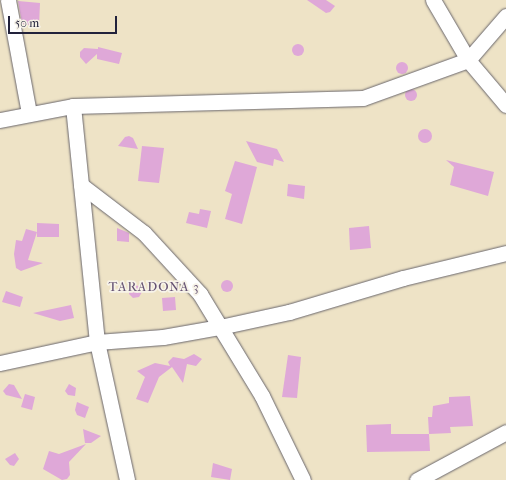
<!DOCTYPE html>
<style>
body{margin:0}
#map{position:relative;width:506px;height:480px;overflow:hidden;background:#eee3c6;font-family:"IM FELL French Canon",serif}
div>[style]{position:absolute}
.building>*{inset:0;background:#dfa8d8}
.round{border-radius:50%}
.roads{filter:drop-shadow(0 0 1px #69666c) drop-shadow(0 0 1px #69666c)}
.street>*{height:15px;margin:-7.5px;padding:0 7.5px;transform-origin:7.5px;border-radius:7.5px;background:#fff}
span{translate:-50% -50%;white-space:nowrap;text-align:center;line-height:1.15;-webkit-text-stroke:3.5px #f7f3e8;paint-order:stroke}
.neighbourhood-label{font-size:13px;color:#645172;letter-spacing:1px}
.scale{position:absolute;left:8px;top:16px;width:109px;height:18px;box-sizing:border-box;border:2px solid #22223b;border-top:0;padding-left:5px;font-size:12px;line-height:14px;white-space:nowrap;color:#22223b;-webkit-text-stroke:3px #f7f3e8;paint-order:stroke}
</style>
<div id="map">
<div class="building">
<i style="clip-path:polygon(307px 0,326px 0,335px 6px,330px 12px,326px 13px)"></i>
<i style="clip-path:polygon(18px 1px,40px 3px,39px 26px,22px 24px)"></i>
<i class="round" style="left:292px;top:44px;width:12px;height:12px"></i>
<i style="clip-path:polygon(98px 47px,122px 53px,119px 64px,97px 59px,97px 54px,86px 64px,80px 57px,80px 52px,84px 48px,98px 49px)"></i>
<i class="round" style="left:396px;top:62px;width:12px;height:12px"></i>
<i class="round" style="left:405px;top:89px;width:12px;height:12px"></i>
<i class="round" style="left:418px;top:129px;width:14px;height:14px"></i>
<i style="clip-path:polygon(129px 136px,133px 138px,138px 149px,118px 146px,125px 137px)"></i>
<i style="clip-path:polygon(246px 141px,277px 149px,284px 162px,274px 159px,273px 166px,257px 162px)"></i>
<i style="clip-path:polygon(142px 146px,164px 148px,159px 183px,138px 181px)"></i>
<i style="clip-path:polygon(446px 160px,494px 172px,488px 196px,450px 185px,454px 167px)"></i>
<i style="clip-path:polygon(235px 161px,257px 167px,242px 224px,225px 219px,232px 194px,225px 191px)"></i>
<i style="clip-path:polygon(288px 184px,305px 186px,304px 199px,287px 196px)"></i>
<i style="clip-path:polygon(200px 209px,211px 211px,207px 228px,186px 223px,189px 212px,199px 214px)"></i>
<i style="clip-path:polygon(37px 223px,59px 224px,59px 237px,37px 237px)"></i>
<i style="clip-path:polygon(369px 226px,371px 248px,350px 250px,349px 228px)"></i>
<i style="clip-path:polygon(117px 228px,129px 233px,129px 242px,117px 241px)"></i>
<i style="clip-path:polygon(26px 229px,37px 232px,28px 260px,43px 263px,21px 271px,16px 268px,14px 254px,16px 240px,22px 241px)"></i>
<i class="round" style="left:221px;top:280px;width:12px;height:12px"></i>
<i style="clip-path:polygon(133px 285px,139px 286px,142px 292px,139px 297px,133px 298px,129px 294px,129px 289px)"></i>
<i style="clip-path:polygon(6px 291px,23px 297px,20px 307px,2px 302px)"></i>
<i style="clip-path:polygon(175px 297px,176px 310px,163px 311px,162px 298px)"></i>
<i style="clip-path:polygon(71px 305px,74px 318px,60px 321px,33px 313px)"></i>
<i style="clip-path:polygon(194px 354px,202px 359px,196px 366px,187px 364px,183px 383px,172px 367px,159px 377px,148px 403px,136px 399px,145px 377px,137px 371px,155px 363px,170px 366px,168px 362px,173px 357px,184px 359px)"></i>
<i style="clip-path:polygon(288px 355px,301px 357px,297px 398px,282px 397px)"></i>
<i style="clip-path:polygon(9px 384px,14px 385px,22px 399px,6px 395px,3px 391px)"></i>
<i style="clip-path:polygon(69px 384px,76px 388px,75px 396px,68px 395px,65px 391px)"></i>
<i style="clip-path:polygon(25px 394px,35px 397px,32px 410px,21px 407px)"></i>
<i style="clip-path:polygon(470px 396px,473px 426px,450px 427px,451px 433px,429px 434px,430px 451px,367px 452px,366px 425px,391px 424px,391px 434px,429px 434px,428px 417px,432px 417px,433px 406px,449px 403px,449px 397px)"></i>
<i style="clip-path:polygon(77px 402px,89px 407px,85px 418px,77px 415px,75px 410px)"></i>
<i style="clip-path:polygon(83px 429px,101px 436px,91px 443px,85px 443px)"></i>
<i style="clip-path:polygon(86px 444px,69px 462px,70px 475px,67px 479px,62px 480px,43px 469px,49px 451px,59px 454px)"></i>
<i style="clip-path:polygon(15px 453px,19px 459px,14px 466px,10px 465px,5px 459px)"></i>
<i style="clip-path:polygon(213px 463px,232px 469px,230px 480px,211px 477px)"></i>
</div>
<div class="roads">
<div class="street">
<i style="left:8px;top:0;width:115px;rotate:79.5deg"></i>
<i style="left:433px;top:0;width:69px;rotate:59.7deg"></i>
<i style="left:468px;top:60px;width:59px;rotate:49.8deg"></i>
<i style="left:73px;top:106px;width:237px;rotate:84.2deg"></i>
<i style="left:97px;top:342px;width:141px;rotate:77.7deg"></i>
<i style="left:0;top:120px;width:74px;rotate:-10.9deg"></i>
<i style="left:73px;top:106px;width:290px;rotate:-1.6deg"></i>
<i style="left:363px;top:98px;width:112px;rotate:-19.9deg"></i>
<i style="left:468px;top:60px;width:58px;rotate:-49.2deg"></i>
<i style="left:81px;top:185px;width:79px;rotate:37.3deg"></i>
<i style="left:144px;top:233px;width:83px;rotate:47.4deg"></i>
<i style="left:200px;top:294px;width:119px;rotate:58.7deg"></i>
<i style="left:262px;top:396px;width:93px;rotate:64deg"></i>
<i style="left:0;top:363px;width:99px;rotate:-12.2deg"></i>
<i style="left:97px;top:342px;width:66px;rotate:-4.3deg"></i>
<i style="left:163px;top:337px;width:58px;rotate:-10deg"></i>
<i style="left:220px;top:327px;width:71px;rotate:-12.3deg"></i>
<i style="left:289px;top:312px;width:119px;rotate:-16.6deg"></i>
<i style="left:403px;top:278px;width:106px;rotate:-13.6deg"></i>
<i style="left:417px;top:480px;width:101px;rotate:-28.3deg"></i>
</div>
</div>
<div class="neighbourhood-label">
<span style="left:154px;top:287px">TARADONA 3</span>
</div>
<div class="scale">50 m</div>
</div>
